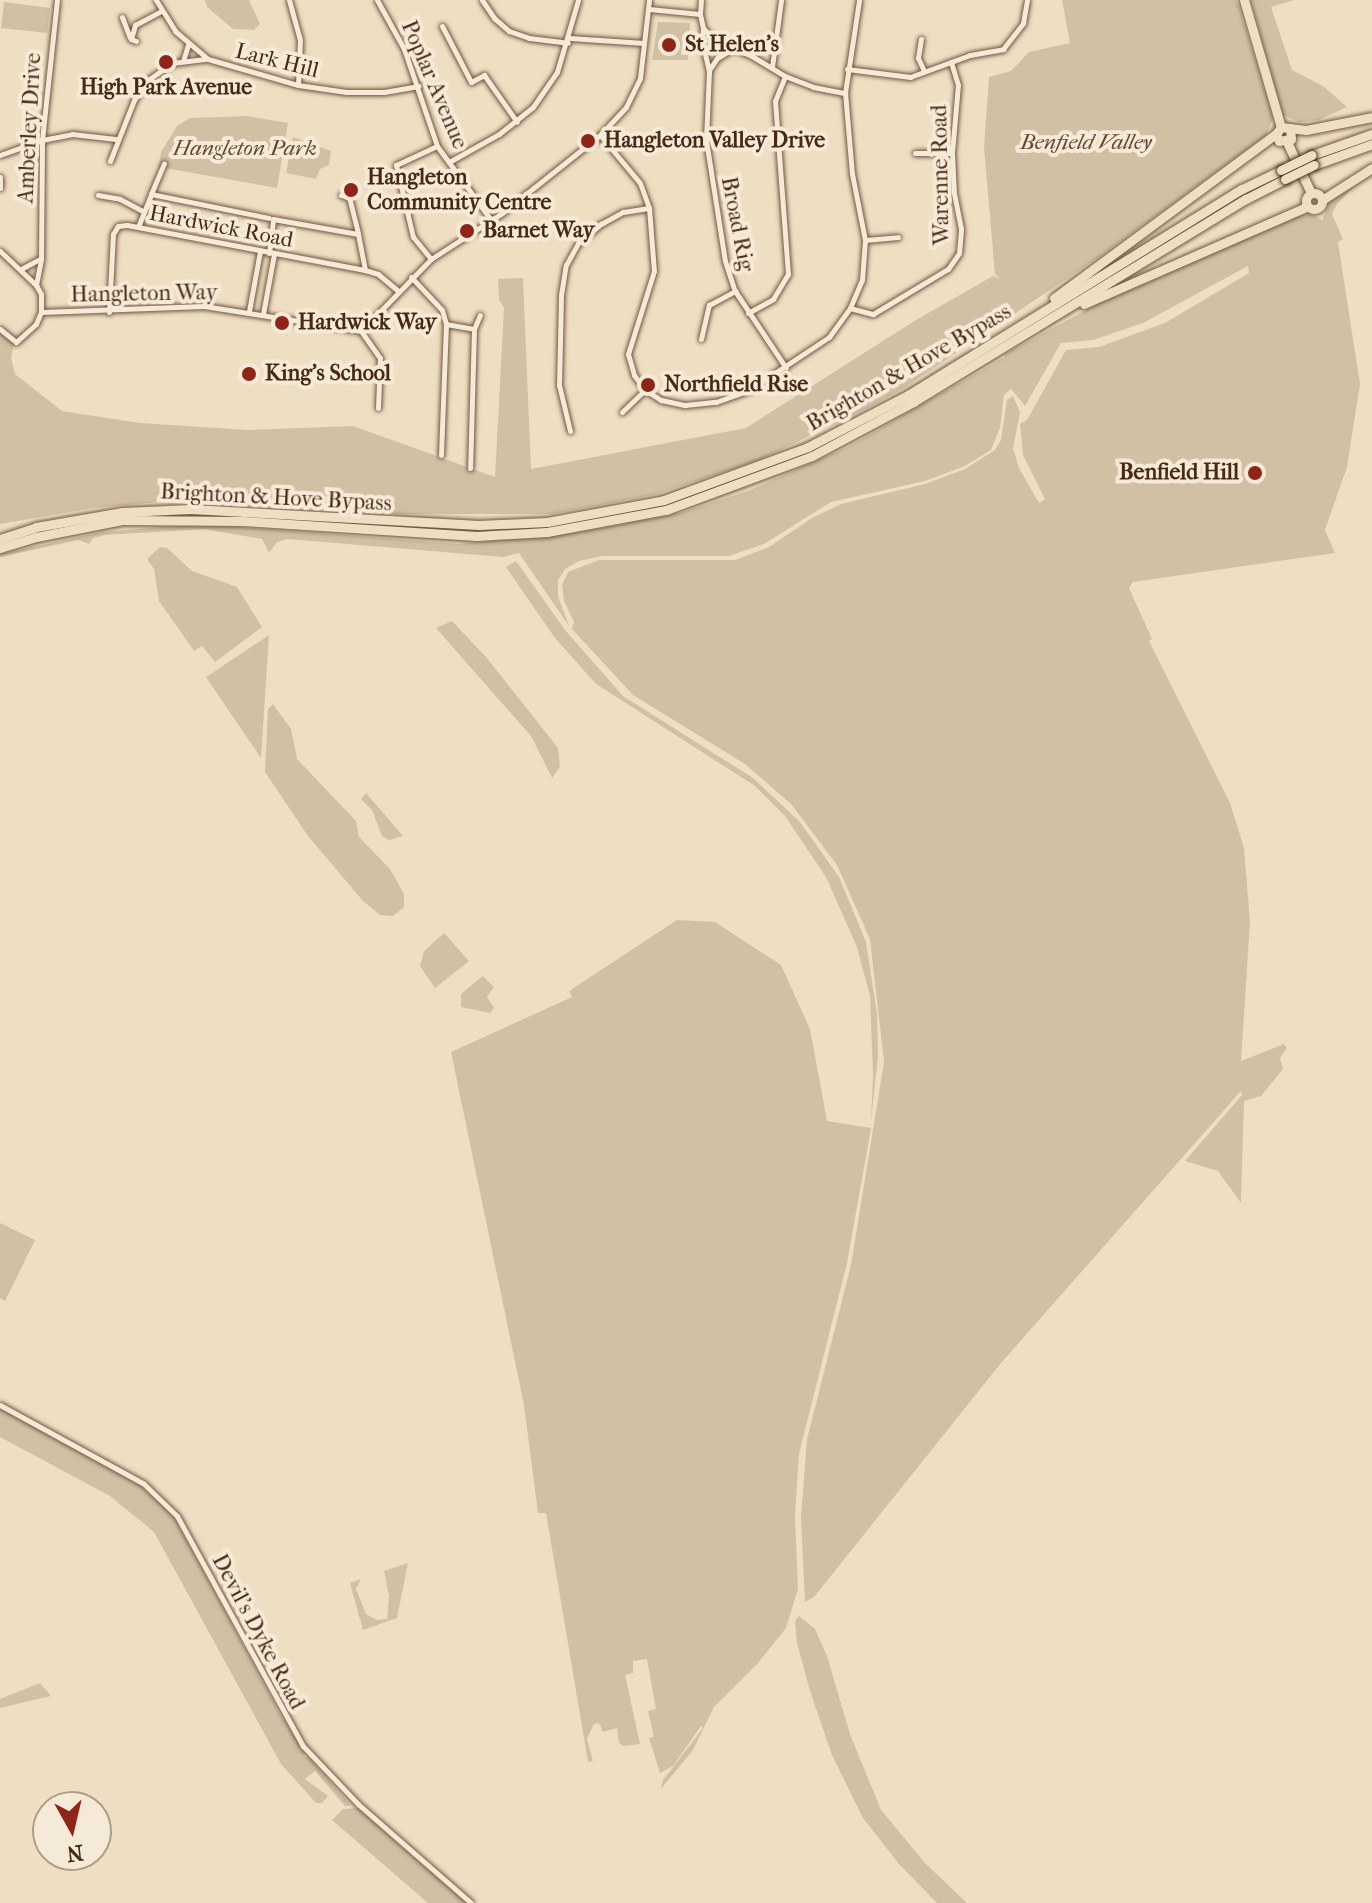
<!DOCTYPE html>
<style>
body{margin:0}
#map{position:relative;width:1372px;height:1903px;overflow:hidden;background:#efdfc2;font-family:"IM FELL French Canon",serif}
div>[style]{position:absolute}
.green>*{inset:0;background:#d2c0a4}
.roads{filter:drop-shadow(0 0 2px #715740) drop-shadow(0 0 2px #715740)}
.street>*{height:5px;margin:-2.5px;padding:0 2.5px;transform-origin:2.5px;border-radius:2.5px;background:#f5ead7}
.highway>*{height:9px;margin:-4.5px;padding:0 4.5px;transform-origin:4.5px;border-radius:4.5px;background:#efdfc2}
.highway>.ring{margin:-4.5px;padding:0;box-sizing:content-box;background:none;border:9px solid #efdfc2;border-radius:50%}
.bridges{filter:drop-shadow(0 0 2px #472a14) drop-shadow(0 0 2px #472a14)}
.highway-bridge>*{height:9px;margin:-4.5px;padding:0 4.5px;transform-origin:4.5px;border-radius:4.5px;background:#efdfc2}
.dots>*{width:22px;height:22px;translate:-50% -50%;box-sizing:border-box;border:4px solid #f5ead7;border-radius:50%}
span{translate:-50% -50%;white-space:nowrap;text-align:center;line-height:1.15;-webkit-text-stroke:8px #f5ead7;paint-order:stroke}
.poi-label{font-size:22px;color:#472a14;font-weight:700}
.left{translate:0 -50%;text-align:left}
.right{translate:-100% -50%;text-align:right}
.street-label{font-size:22px;color:#472a14}
.park-label{font-size:22px;color:#634831;font-style:italic}
.north{position:absolute;left:32px;top:1791px;width:80px;height:80px;box-sizing:border-box;background:#f5ead7;border:2px solid #af9d89;border-radius:50%;rotate:172deg;font-size:22px;font-weight:700;line-height:32px;text-align:center;color:#472a14}
.north::after{content:'';display:block;margin:auto;width:28px;height:36px;background:#8f2418;clip-path:polygon(50% 0,100% 100%,50% 72%,0 100%)}
</style>
<div id="map">
<div class="green">
<i style="clip-path:polygon(205px 0,249px 0,260px 24px,254px 30px,233px 29px,207px 7px)"></i>
<i style="clip-path:polygon(1062px 0,1237px 0,1273px 118px,1266px 135px,1099px 257px,904px 388px,862px 411px,757px 461px,653px 495px,552px 514px,392px 514px,203px 498px,94px 508px,0 524px,0 326px,15px 340px,11px 358px,15px 374px,62px 411px,140px 423px,248px 430px,353px 426px,495px 477px,504px 307px,499px 300px,498px 279px,523px 278px,531px 469px,746px 428px,916px 320px,993px 276px,1000px 279px,995px 274px,984px 148px,989px 77px,1011px 71px,1029px 52px,1070px 43px)"></i>
<i style="clip-path:polygon(1251px 0,1294px 0,1271px 7px,1292px 70px,1323px 86px,1347px 107px,1319px 120px,1299px 122px,1283px 115px)"></i>
<i style="clip-path:polygon(4px 2px,50px 8px,47px 33px,1px 28px)"></i>
<i style="clip-path:polygon(658px 22px,690px 23px,688px 60px,652px 60px)"></i>
<i style="clip-path:polygon(247px 116px,288px 123px,277px 188px,159px 167px,161px 152px,177px 126px,190px 118px)"></i>
<i style="clip-path:polygon(293px 137px,331px 151px,329px 165px,320px 169px,316px 179px,286px 173px)"></i>
<i style="clip-path:polygon(1354px 181px,1357px 184px,1337px 204px,1332px 214px,1343px 239px,1338px 242px,1360px 384px,1347px 467px,1325px 530px,1335px 553px,1133px 582px,1129px 588px,1152px 639px,1149px 641px,1230px 803px,1244px 848px,1250px 922px,1241px 1061px,1284px 1044px,1287px 1048px,1280px 1058px,1283px 1069px,1261px 1096px,1244px 1101px,1241px 1203px,1218px 1171px,1185px 1161px,1242px 1095px,1241px 1091px,1001px 1363px,814px 1597px,805px 1602px,801px 1517px,807px 1439px,851px 1265px,884px 1062px,870px 939px,837px 865px,791px 804px,745px 764px,633px 695px,572px 629px,574px 622px,564px 601px,562px 585px,568px 572px,599px 560px,735px 560px,769px 547px,812px 518px,841px 504px,925px 484px,965px 469px,995px 450px,1001px 440px,1007px 400px,1013px 396px,1020px 412px,1013px 448px,1019px 468px,1039px 503px,1045px 499px,1023px 455px,1020px 424px,1027px 420px,1066px 350px,1099px 347px,1165px 323px,1249px 273px,1248px 266px,1143px 323px,1093px 340px,1061px 343px,1025px 406px,1011px 389px,1004px 395px,1000px 428px,991px 450px,965px 466px,925px 481px,831px 502px,764px 544px,729px 556px,603px 556px,579px 561px,565px 569px,558px 580px,558px 596px,569px 626px,519px 553px,503px 557px,287px 539px,277px 542px,269px 553px,262px 539px,204px 529px,105px 535px,93px 538px,89px 544px,78px 540px,0 557px,0 554px,102px 532px,200px 524px,459px 544px,580px 532px,680px 513px,748px 491px,848px 447px,1005px 357px,1005px 354px,1134px 284px,1297px 216px,1311px 214px,1322px 220px,1331px 198px)"></i>
<i style="clip-path:polygon(160px 547px,167px 548px,192px 571px,237px 587px,262px 627px,215px 662px,202px 646px,194px 651px,159px 601px,154px 569px,147px 559px)"></i>
<i style="clip-path:polygon(516px 561px,565px 630px,623px 696px,753px 778px,800px 822px,839px 877px,866px 942px,877px 1014px,878px 1056px,871px 1122px,873px 1074px,870px 996px,857px 947px,826px 877px,785px 816px,755px 786px,596px 684px,555px 638px,506px 567px)"></i>
<i style="clip-path:polygon(452px 621px,486px 657px,558px 748px,560px 767px,552px 778px,531px 736px,436px 628px)"></i>
<i style="clip-path:polygon(269px 635px,261px 758px,206px 677px)"></i>
<i style="clip-path:polygon(273px 704px,291px 729px,297px 759px,356px 821px,359px 837px,390px 869px,404px 894px,404px 907px,393px 916px,380px 915px,363px 901px,308px 836px,265px 772px,268px 709px)"></i>
<i style="clip-path:polygon(366px 793px,403px 836px,389px 840px,382px 836px,372px 810px,361px 799px)"></i>
<i style="clip-path:polygon(677px 920px,715px 922px,781px 965px,810px 1029px,827px 1121px,871px 1128px,847px 1263px,799px 1454px,795px 1516px,798px 1589px,786px 1628px,758px 1663px,714px 1707px,693px 1750px,661px 1789px,663px 1780px,703px 1728px,701px 1726px,673px 1766px,660px 1773px,649px 1738px,654px 1737px,648px 1711px,656px 1709px,647px 1659px,633px 1661px,633px 1673px,625px 1675px,640px 1744px,624px 1746px,619px 1743px,617px 1728px,603px 1732px,599px 1723px,594px 1724px,587px 1739px,593px 1761px,588px 1762px,546px 1513px,538px 1513px,524px 1405px,451px 1052px,572px 997px,569px 991px)"></i>
<i style="clip-path:polygon(444px 933px,469px 961px,435px 988px,420px 966px,424px 951px)"></i>
<i style="clip-path:polygon(483px 976px,494px 987px,487px 997px,494px 1008px,490px 1013px,461px 1007px,461px 994px)"></i>
<i style="clip-path:polygon(0 1223px,35px 1240px,5px 1301px,0 1298px)"></i>
<i style="clip-path:polygon(0 1407px,122px 1474px,142px 1487px,174px 1517px,281px 1716px,306px 1752px,303px 1756px,310px 1759px,351px 1805px,345px 1806px,315px 1771px,305px 1779px,328px 1796px,322px 1803px,316px 1803px,281px 1764px,154px 1532px,110px 1496px,0 1437px)"></i>
<i style="clip-path:polygon(408px 1563px,397px 1618px,363px 1630px,350px 1583px,361px 1579px,356px 1589px,366px 1614px,377px 1620px,387px 1619px,389px 1596px,384px 1571px)"></i>
<i style="clip-path:polygon(799px 1616px,815px 1629px,827px 1656px,850px 1734px,881px 1810px,925px 1863px,967px 1903px,937px 1903px,899px 1864px,863px 1818px,832px 1755px,810px 1691px,797px 1643px,795px 1621px)"></i>
<i style="clip-path:polygon(40px 1683px,51px 1696px,0 1708px,0 1699px)"></i>
<i style="clip-path:polygon(358px 1808px,396px 1842px,467px 1903px,428px 1903px,332px 1820px,343px 1809px)"></i>
</div>
<div class="roads">
<div class="street">
<i style="left:156px;top:0;width:36px;rotate:58deg"></i>
<i style="left:175px;top:31px;width:43px;rotate:40.3deg"></i>
<i style="left:208px;top:59px;width:94px;rotate:16.1deg"></i>
<i style="left:298px;top:85px;width:49px;rotate:8.3deg"></i>
<i style="left:346px;top:92px;width:38px"></i>
<i style="left:384px;top:92px;width:35px;rotate:-10deg"></i>
<i style="left:289px;top:0;width:41px;rotate:74.6deg"></i>
<i style="left:300px;top:40px;width:45px;rotate:92.5deg"></i>
<i style="left:377px;top:0;width:56px;rotate:61.1deg"></i>
<i style="left:404px;top:49px;width:102px;rotate:71.2deg"></i>
<i style="left:437px;top:146px;width:92px;rotate:53.9deg"></i>
<i style="left:482px;top:0;width:22px;rotate:56deg"></i>
<i style="left:494px;top:18px;width:20px;rotate:41deg"></i>
<i style="left:509px;top:31px;width:21px;rotate:19deg"></i>
<i style="left:529px;top:38px;width:39px;rotate:7deg"></i>
<i style="left:649px;top:9px;width:51px;rotate:5.6deg"></i>
<i style="left:700px;top:14px;width:14px;rotate:78deg"></i>
<i style="left:703px;top:28px;width:19px;rotate:47deg"></i>
<i style="left:716px;top:42px;width:36px;rotate:21deg"></i>
<i style="left:750px;top:55px;width:41px;rotate:31deg"></i>
<i style="left:785px;top:76px;width:30px;rotate:21deg"></i>
<i style="left:813px;top:87px;width:33px;rotate:11deg"></i>
<i style="left:700px;top:14px;width:14px;rotate:-86deg"></i>
<i style="left:122px;top:17px;width:22px;rotate:69deg"></i>
<i style="left:442px;top:26px;width:63px;rotate:62.6deg"></i>
<i style="left:471px;top:82px;width:15px;rotate:-28deg"></i>
<i style="left:484px;top:75px;width:57px;rotate:54.9deg"></i>
<i style="left:703px;top:28px;width:13px;rotate:94deg"></i>
<i style="left:702px;top:41px;width:31px;rotate:77deg"></i>
<i style="left:709px;top:71px;width:69px;rotate:92.5deg"></i>
<i style="left:706px;top:140px;width:122px;rotate:81.1deg"></i>
<i style="left:725px;top:261px;width:32px;rotate:72deg"></i>
<i style="left:735px;top:291px;width:92px;rotate:56.5deg"></i>
<i style="left:570px;top:38px;width:74px;rotate:3.9deg"></i>
<i style="left:921px;top:39px;width:19px;rotate:99deg"></i>
<i style="left:918px;top:58px;width:14px;rotate:65deg"></i>
<i style="left:136px;top:41px;width:5px;rotate:-158deg"></i>
<i style="left:131px;top:39px;width:15px;rotate:-74deg"></i>
<i style="left:135px;top:25px;width:30px;rotate:-28deg"></i>
<i style="left:183px;top:61px;width:17px;rotate:-73deg"></i>
<i style="left:772px;top:67px;width:68px;rotate:-82.3deg"></i>
<i style="left:847px;top:69px;width:64px;rotate:7.2deg"></i>
<i style="left:910px;top:77px;width:64px;rotate:-20.1deg"></i>
<i style="left:970px;top:55px;width:34px;rotate:-10deg"></i>
<i style="left:1003px;top:49px;width:33px;rotate:-52deg"></i>
<i style="left:1023px;top:23px;width:23px;rotate:-80deg"></i>
<i style="left:709px;top:70px;width:14px;rotate:-56deg"></i>
<i style="left:717px;top:58px;width:17px;rotate:-31deg"></i>
<i style="left:600px;top:135px;width:62px;rotate:50.2deg"></i>
<i style="left:640px;top:183px;width:27px;rotate:70deg"></i>
<i style="left:649px;top:208px;width:63px;rotate:85.5deg"></i>
<i style="left:654px;top:271px;width:87px;rotate:107.4deg"></i>
<i style="left:628px;top:354px;width:22px;rotate:74deg"></i>
<i style="left:634px;top:375px;width:19px;rotate:54deg"></i>
<i style="left:645px;top:390px;width:19px;rotate:32deg"></i>
<i style="left:661px;top:400px;width:25px;rotate:12deg"></i>
<i style="left:685px;top:405px;width:31px;rotate:-6deg"></i>
<i style="left:716px;top:402px;width:35px;rotate:-20deg"></i>
<i style="left:749px;top:390px;width:96px;rotate:-33.5deg"></i>
<i style="left:829px;top:337px;width:36px;rotate:-54deg"></i>
<i style="left:850px;top:308px;width:30px;rotate:-67deg"></i>
<i style="left:862px;top:280px;width:40px;rotate:-85.7deg"></i>
<i style="left:865px;top:240px;width:67px;rotate:-101.1deg"></i>
<i style="left:852px;top:174px;width:81px;rotate:-94.9deg"></i>
<i style="left:845px;top:93px;width:94px;rotate:-81.4deg"></i>
<i style="left:915px;top:153px;width:37px"></i>
<i style="left:0;top:155px;width:45px;rotate:-19.7deg"></i>
<i style="left:42px;top:140px;width:31px;rotate:-11deg"></i>
<i style="left:72px;top:134px;width:44px;rotate:6.5deg"></i>
<i style="left:110px;top:161px;width:66px;rotate:-68.5deg"></i>
<i style="left:134px;top:100px;width:24px;rotate:-55deg"></i>
<i style="left:148px;top:80px;width:29px;rotate:-35deg"></i>
<i style="left:172px;top:63px;width:35px;rotate:-7deg"></i>
<i style="left:449px;top:162px;width:57px;rotate:-29.2deg"></i>
<i style="left:499px;top:134px;width:43px;rotate:-38.5deg"></i>
<i style="left:533px;top:107px;width:42px;rotate:-55.6deg"></i>
<i style="left:557px;top:72px;width:75px;rotate:-73.7deg"></i>
<i style="left:0;top:177px;width:11px;rotate:90deg"></i>
<i style="left:151px;top:194px;width:33px;rotate:-67deg"></i>
<i style="left:98px;top:195px;width:22px;rotate:10deg"></i>
<i style="left:120px;top:199px;width:26px;rotate:28deg"></i>
<i style="left:341px;top:195px;width:8px;rotate:14deg"></i>
<i style="left:349px;top:197px;width:38px;rotate:76deg"></i>
<i style="left:138px;top:227px;width:35px;rotate:-68deg"></i>
<i style="left:151px;top:194px;width:120px;rotate:11.5deg"></i>
<i style="left:865px;top:240px;width:33px;rotate:-5deg"></i>
<i style="left:0;top:251px;width:50px;rotate:43.4deg"></i>
<i style="left:36px;top:285px;width:10px;rotate:61deg"></i>
<i style="left:41px;top:294px;width:18px;rotate:90deg"></i>
<i style="left:41px;top:312px;width:13px;rotate:113deg"></i>
<i style="left:36px;top:324px;width:27px;rotate:138deg"></i>
<i style="left:16px;top:342px;width:21px;rotate:-141deg"></i>
<i style="left:269px;top:253px;width:34px;rotate:-83deg"></i>
<i style="left:273px;top:219px;width:86px;rotate:10deg"></i>
<i style="left:358px;top:234px;width:37px;rotate:79deg"></i>
<i style="left:431px;top:259px;width:28px;rotate:-129deg"></i>
<i style="left:413px;top:237px;width:74px;rotate:-103.3deg"></i>
<i style="left:396px;top:165px;width:45px;rotate:-24.9deg"></i>
<i style="left:21px;top:269px;width:21px;rotate:-28deg"></i>
<i style="left:411px;top:277px;width:45px;rotate:46.8deg"></i>
<i style="left:442px;top:310px;width:15px;rotate:74deg"></i>
<i style="left:446px;top:324px;width:131px;rotate:92.2deg"></i>
<i style="left:36px;top:285px;width:26px;rotate:-79deg"></i>
<i style="left:41px;top:259px;width:119px;rotate:-89.5deg"></i>
<i style="left:42px;top:140px;width:141px;rotate:-83.9deg"></i>
<i style="left:850px;top:308px;width:24px;rotate:15deg"></i>
<i style="left:873px;top:314px;width:87px;rotate:-31deg"></i>
<i style="left:948px;top:269px;width:19px;rotate:-55deg"></i>
<i style="left:959px;top:253px;width:24px;rotate:-85deg"></i>
<i style="left:961px;top:229px;width:36px;rotate:-101deg"></i>
<i style="left:954px;top:194px;width:41px;rotate:-92.8deg"></i>
<i style="left:952px;top:153px;width:68px;rotate:-85deg"></i>
<i style="left:958px;top:85px;width:24px;rotate:-107deg"></i>
<i style="left:249px;top:311px;width:61px;rotate:-79.6deg"></i>
<i style="left:41px;top:312px;width:163px;rotate:-2.1deg"></i>
<i style="left:204px;top:306px;width:159px;rotate:9deg"></i>
<i style="left:361px;top:331px;width:100px;rotate:-45.8deg"></i>
<i style="left:431px;top:259px;width:85px;rotate:-32.9deg"></i>
<i style="left:502px;top:213px;width:125px;rotate:-38.5deg"></i>
<i style="left:600px;top:135px;width:38px;rotate:-47deg"></i>
<i style="left:626px;top:107px;width:32px;rotate:-64deg"></i>
<i style="left:640px;top:78px;width:79px;rotate:-83.4deg"></i>
<i style="left:109px;top:312px;width:78px;rotate:-87.1deg"></i>
<i style="left:113px;top:234px;width:9px;rotate:-58deg"></i>
<i style="left:118px;top:226px;width:9px;rotate:-6deg"></i>
<i style="left:127px;top:225px;width:242px;rotate:10.7deg"></i>
<i style="left:365px;top:270px;width:14px;rotate:17deg"></i>
<i style="left:378px;top:274px;width:26px;rotate:40deg"></i>
<i style="left:748px;top:313px;width:29px;rotate:-29deg"></i>
<i style="left:773px;top:299px;width:29px;rotate:-59deg"></i>
<i style="left:788px;top:274px;width:173px;rotate:-94.3deg"></i>
<i style="left:775px;top:101px;width:27px;rotate:-68deg"></i>
<i style="left:263px;top:314px;width:61px;rotate:-79.6deg"></i>
<i style="left:446px;top:324px;width:28px;rotate:10deg"></i>
<i style="left:474px;top:329px;width:139px;rotate:91.6deg"></i>
<i style="left:474px;top:329px;width:15px;rotate:-67deg"></i>
<i style="left:361px;top:331px;width:33px;rotate:55deg"></i>
<i style="left:380px;top:358px;width:50px;rotate:92.3deg"></i>
<i style="left:701px;top:339px;width:35px;rotate:-77deg"></i>
<i style="left:709px;top:305px;width:30px;rotate:-28deg"></i>
<i style="left:622px;top:412px;width:32px;rotate:-44deg"></i>
<i style="left:570px;top:431px;width:47px;rotate:-103.4deg"></i>
<i style="left:559px;top:385px;width:90px;rotate:-88.7deg"></i>
<i style="left:561px;top:295px;width:30px;rotate:-81deg"></i>
<i style="left:566px;top:265px;width:25px;rotate:-61deg"></i>
<i style="left:578px;top:243px;width:30px;rotate:-40deg"></i>
<i style="left:601px;top:224px;width:25px;rotate:-29deg"></i>
<i style="left:623px;top:212px;width:26px;rotate:-9deg"></i>
<i style="left:0;top:1405px;width:164px;rotate:28.7deg"></i>
<i style="left:144px;top:1484px;width:46px;rotate:44.1deg"></i>
<i style="left:177px;top:1516px;width:262px;rotate:61.3deg"></i>
<i style="left:303px;top:1746px;width:80px;rotate:46.5deg"></i>
<i style="left:358px;top:1804px;width:150px;rotate:41.2deg"></i>
</div>
<div class="highway">
<i style="left:1244px;top:0;width:132px;rotate:73.8deg"></i>
<i style="left:1290px;top:128px;width:11px;rotate:85deg"></i>
<i style="left:1291px;top:139px;width:12px;rotate:171deg"></i>
<i style="left:1279px;top:141px;width:8px;rotate:-113deg"></i>
<i style="left:1276px;top:134px;width:9px;rotate:-54deg"></i>
<i style="left:1281px;top:127px;width:25px;rotate:7deg"></i>
<i style="left:1306px;top:130px;width:67px;rotate:-11.1deg"></i>
<i style="left:1287px;top:142px;width:56px;rotate:64.8deg"></i>
<i style="left:1312px;top:155px;width:64px;rotate:-19.3deg"></i>
<i style="left:1314px;top:165px;width:62px;rotate:-19.9deg"></i>
<i class="ring" style="left:1306px;top:193px;width:7px;height:7px"></i>
<i style="left:1322px;top:200px;width:59px;rotate:-32.6deg"></i>
<i style="left:1054px;top:298px;width:276px;rotate:-36.5deg"></i>
<i style="left:1084px;top:304px;width:244px;rotate:-23.6deg"></i>
<i style="left:0;top:539px;width:38px;rotate:-18deg"></i>
<i style="left:36px;top:527px;width:88px;rotate:-9.8deg"></i>
<i style="left:123px;top:512px;width:68px;rotate:-2.5deg"></i>
<i style="left:191px;top:509px;width:288px;rotate:3.2deg"></i>
<i style="left:479px;top:525px;width:68px;rotate:-2.5deg"></i>
<i style="left:547px;top:522px;width:119px;rotate:-10.6deg"></i>
<i style="left:664px;top:500px;width:153px;rotate:-20.2deg"></i>
<i style="left:808px;top:447px;width:113px;rotate:-27.5deg"></i>
<i style="left:908px;top:395px;width:392px;rotate:-31.7deg"></i>
<i style="left:1242px;top:189px;width:43px;rotate:-26deg"></i>
<i style="left:0;top:548px;width:38px;rotate:-17deg"></i>
<i style="left:36px;top:537px;width:89px;rotate:-11.1deg"></i>
<i style="left:123px;top:520px;width:120px;rotate:0.5deg"></i>
<i style="left:243px;top:521px;width:234px;rotate:3.7deg"></i>
<i style="left:477px;top:536px;width:70px;rotate:-3.3deg"></i>
<i style="left:547px;top:532px;width:121px;rotate:-10.5deg"></i>
<i style="left:666px;top:510px;width:156px;rotate:-20.3deg"></i>
<i style="left:812px;top:456px;width:115px;rotate:-28.1deg"></i>
<i style="left:913px;top:402px;width:390px;rotate:-31.4deg"></i>
<i style="left:1246px;top:199px;width:44px;rotate:-27.1deg"></i>
</div>
</div>
<div class="bridges">
<div class="highway-bridge">
<i style="left:1281px;top:170px;width:34px;rotate:-26deg"></i>
<i style="left:1285px;top:179px;width:32px;rotate:-26deg"></i>
</div>
</div>
<div class="dots">
<i style="left:669px;top:45px;background:#8f2418"></i>
<i style="left:166px;top:62px;background:#8f2418"></i>
<i style="left:588px;top:141px;background:#8f2418"></i>
<i style="left:351px;top:190px;background:#8f2418"></i>
<i style="left:467px;top:231px;background:#8f2418"></i>
<i style="left:282px;top:323px;background:#8f2418"></i>
<i style="left:249px;top:374px;background:#8f2418"></i>
<i style="left:648px;top:385px;background:#8f2418"></i>
<i style="left:1255px;top:473px;background:#8f2418"></i>
</div>
<div class="poi-label">
<span class="left" style="left:685px;top:45px">St Helen's</span>
<span style="left:166px;top:88px">High Park Avenue</span>
<span class="left" style="left:604px;top:141px">Hangleton Valley Drive</span>
<span class="left" style="left:367px;top:190px">Hangleton<br>Community Centre</span>
<span class="left" style="left:483px;top:231px">Barnet Way</span>
<span class="left" style="left:298px;top:323px">Hardwick Way</span>
<span class="left" style="left:265px;top:374px">King's School</span>
<span class="left" style="left:664px;top:385px">Northfield Rise</span>
<span class="right" style="left:1239px;top:473px">Benfield Hill</span>
</div>
<div class="street-label">
<span style="left:277px;top:61px;rotate:14deg">Lark Hill</span>
<span style="left:434px;top:85px;rotate:67deg">Poplar Avenue</span>
<span style="left:30px;top:128px;rotate:-87deg">Amberley Drive</span>
<span style="left:941px;top:175px;rotate:-91deg">Warenne Road</span>
<span style="left:737px;top:224px;rotate:79deg">Broad Rig</span>
<span style="left:221px;top:227px;rotate:11deg">Hardwick Road</span>
<span style="left:144px;top:294px;rotate:-1deg">Hangleton Way</span>
<span style="left:909px;top:368px;rotate:-30deg">Brighton &amp; Hove Bypass</span>
<span style="left:276px;top:498px;rotate:3deg">Brighton &amp; Hove Bypass</span>
<span style="left:258px;top:1632px;rotate:62deg">Devil's Dyke Road</span>
</div>
<div class="park-label">
<span style="left:1086px;top:143px">Benfield Valley</span>
<span style="left:245px;top:149px">Hangleton Park</span>
</div>
<div class="north">N</div>
</div>
